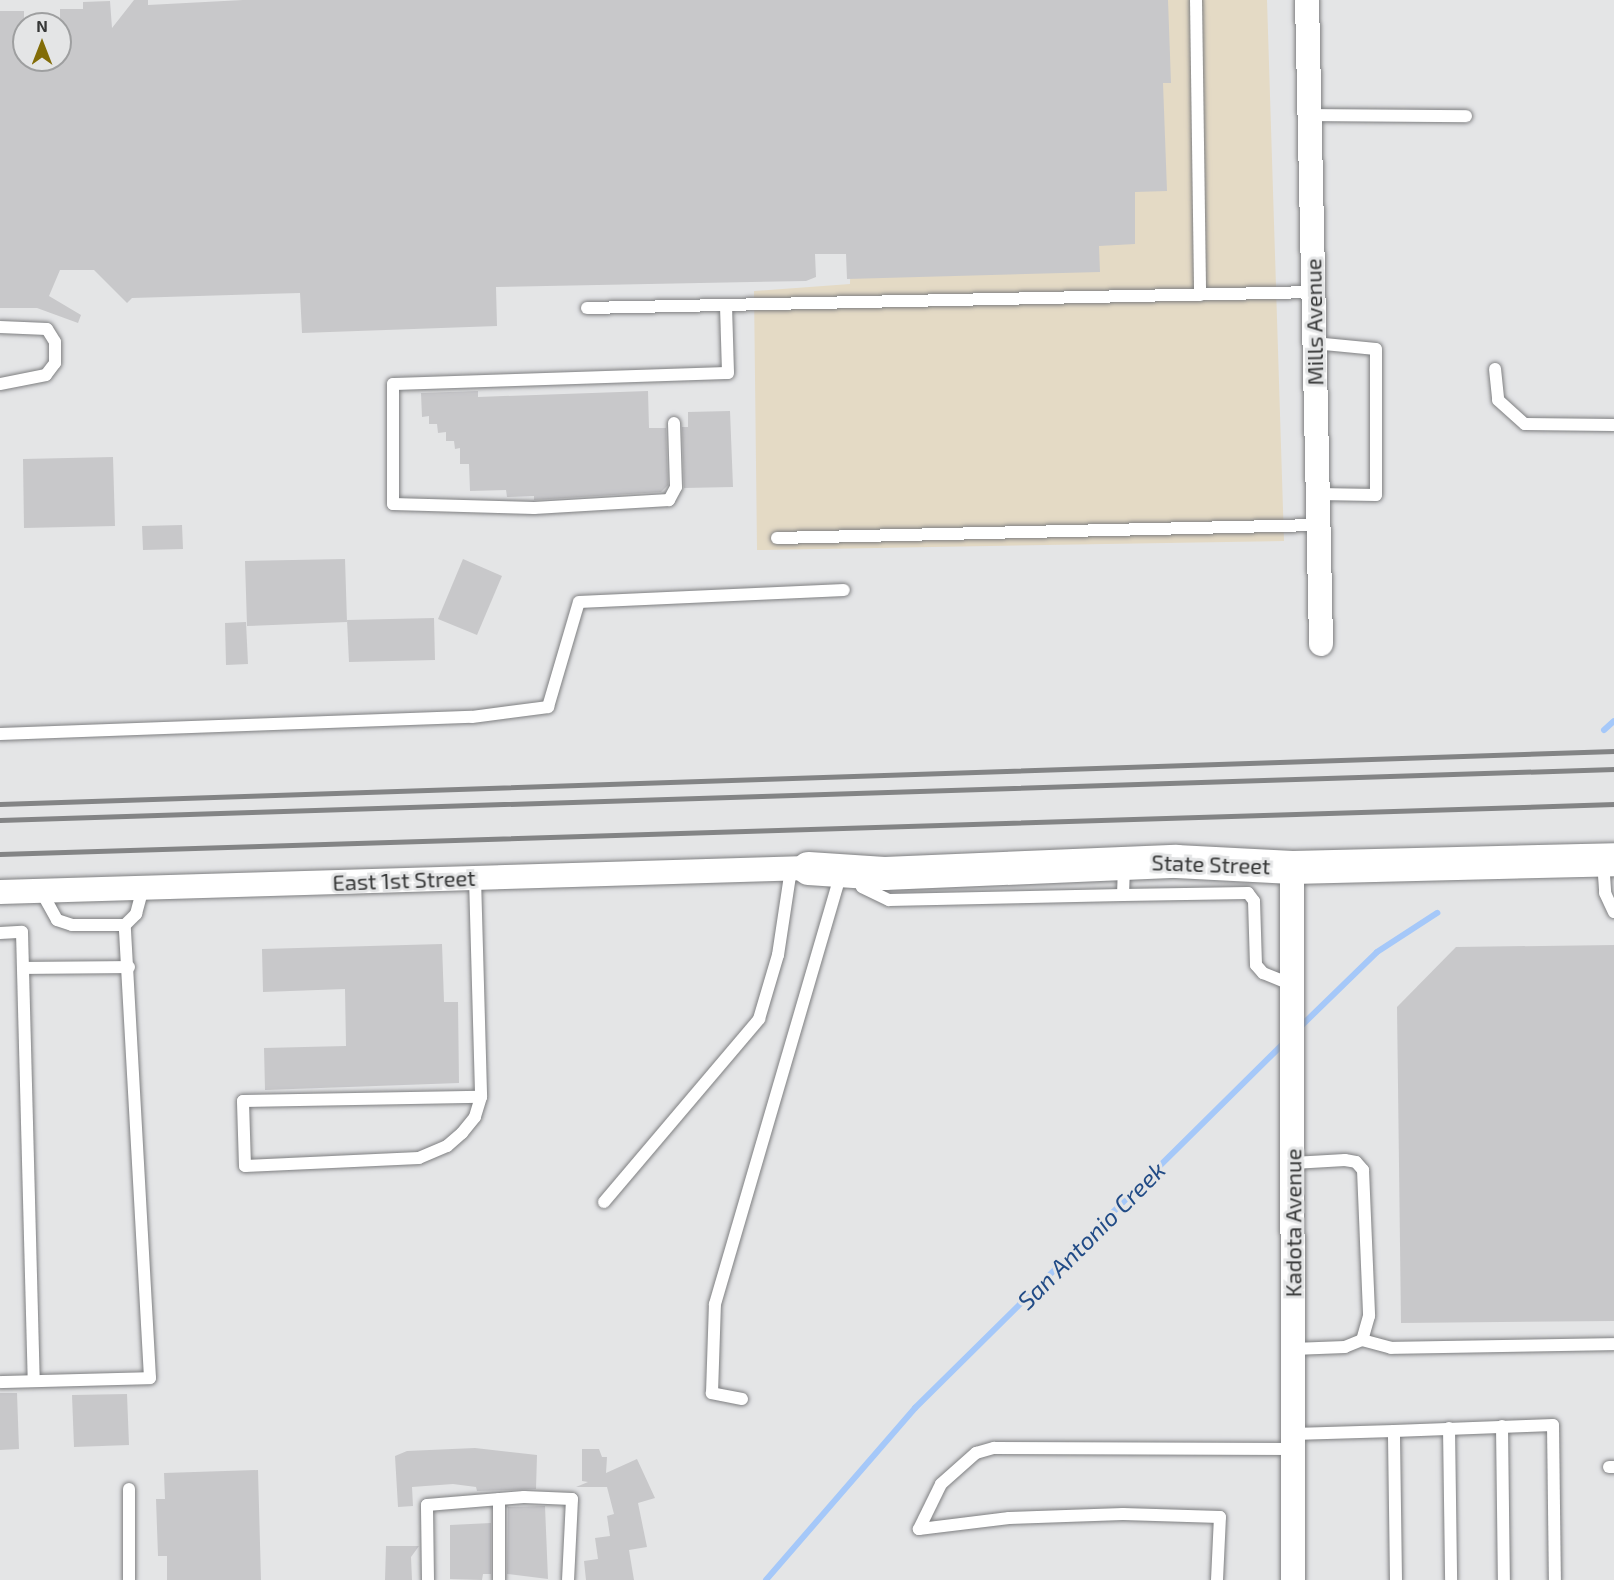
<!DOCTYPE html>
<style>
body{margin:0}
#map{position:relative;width:1614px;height:1580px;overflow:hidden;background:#e4e5e6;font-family:"Exo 2",sans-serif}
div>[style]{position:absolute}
.commercial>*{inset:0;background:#e4dac5}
.stream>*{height:6px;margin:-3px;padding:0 3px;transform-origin:3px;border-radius:3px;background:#a5c8f9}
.building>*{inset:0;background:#c8c8ca}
.roads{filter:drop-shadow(0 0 2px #7e7f81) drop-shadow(0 0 2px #7e7f81)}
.lane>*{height:12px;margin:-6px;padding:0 6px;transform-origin:6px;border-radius:6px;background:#fff}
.street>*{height:24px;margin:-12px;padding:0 12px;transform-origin:12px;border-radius:12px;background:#fff}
.secondary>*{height:33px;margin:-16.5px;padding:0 16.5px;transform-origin:16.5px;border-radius:16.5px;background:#fff}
.rail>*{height:4.5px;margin:-2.25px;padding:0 2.25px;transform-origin:2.25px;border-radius:2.25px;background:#838485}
span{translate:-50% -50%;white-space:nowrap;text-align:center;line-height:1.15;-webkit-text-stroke:6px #e4e5e6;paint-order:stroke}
.street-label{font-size:22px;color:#363737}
.water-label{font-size:24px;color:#214b86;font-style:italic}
.north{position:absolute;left:12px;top:12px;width:60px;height:60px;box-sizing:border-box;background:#e4e5e6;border:2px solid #9e9fa0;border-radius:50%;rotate:0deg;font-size:16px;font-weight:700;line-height:24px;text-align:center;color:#363737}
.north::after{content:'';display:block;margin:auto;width:21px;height:27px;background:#826c07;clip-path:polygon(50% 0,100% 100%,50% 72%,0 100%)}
</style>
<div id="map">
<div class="commercial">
<i style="clip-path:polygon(856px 0,1267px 0,1284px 541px,757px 550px,754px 291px,850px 284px)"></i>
</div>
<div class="stream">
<i style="left:1604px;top:730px;width:13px;rotate:-42deg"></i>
<i style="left:1300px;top:1027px;width:107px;rotate:-44.2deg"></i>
<i style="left:1377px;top:952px;width:72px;rotate:-33deg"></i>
<i style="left:766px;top:1580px;width:228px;rotate:-49.1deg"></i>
<i style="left:915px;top:1408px;width:519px;rotate:-44.69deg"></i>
</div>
<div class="building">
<i style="clip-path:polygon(134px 0,148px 0,148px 5px,243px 0,1168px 0,1171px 83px,1163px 83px,1167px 191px,1135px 192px,1135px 244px,1099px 246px,1100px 272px,847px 279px,846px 254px,815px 254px,816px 277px,806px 281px,496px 287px,497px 326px,302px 333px,300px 293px,132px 298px,127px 303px,94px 270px,60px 270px,49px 296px,81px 315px,78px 323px,37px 308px,0 308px,0 11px,24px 11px,24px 60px,60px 60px,60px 9px,83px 9px,83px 2px,110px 1px,112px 28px)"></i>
<i style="clip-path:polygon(478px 391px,478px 397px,648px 391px,649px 428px,666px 428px,668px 485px,661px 492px,534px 500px,534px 496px,507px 497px,506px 490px,470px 491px,469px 464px,460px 464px,460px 448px,455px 449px,454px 441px,446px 441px,446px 432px,438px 433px,437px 424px,429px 424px,429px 416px,422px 417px,421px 393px)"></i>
<i style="clip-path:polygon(730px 411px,733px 487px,684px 488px,682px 427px,688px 427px,688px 412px)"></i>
<i style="clip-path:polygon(113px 457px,115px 526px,24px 528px,23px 459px)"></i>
<i style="clip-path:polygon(182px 525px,183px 549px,143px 550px,142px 526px)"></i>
<i style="clip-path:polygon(345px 559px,347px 622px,247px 626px,245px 561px)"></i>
<i style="clip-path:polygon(463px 559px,502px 576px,477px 635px,438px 619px)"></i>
<i style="clip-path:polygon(434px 618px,435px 660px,349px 662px,347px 620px)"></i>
<i style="clip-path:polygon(246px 622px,248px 664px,226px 665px,225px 623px)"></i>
<i style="clip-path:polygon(442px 944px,444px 1002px,458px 1002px,459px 1083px,265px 1090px,264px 1048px,346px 1046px,345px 989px,263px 992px,262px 949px)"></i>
<i style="clip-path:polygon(1614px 945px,1614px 1321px,1401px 1323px,1397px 1007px,1456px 947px)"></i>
<i style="clip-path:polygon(0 1393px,17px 1393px,19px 1449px,0 1450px)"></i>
<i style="clip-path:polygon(127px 1394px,129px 1445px,74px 1447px,72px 1395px)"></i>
<i style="clip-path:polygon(475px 1448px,537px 1455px,536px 1489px,477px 1491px,476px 1487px,453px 1484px,412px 1487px,413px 1506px,398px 1507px,395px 1456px,407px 1451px)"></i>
<i style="clip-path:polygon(582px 1449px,599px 1449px,602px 1457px,607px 1457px,606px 1473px,637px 1459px,655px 1498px,638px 1503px,647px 1547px,629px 1550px,634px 1580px,586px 1580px,584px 1561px,598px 1559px,595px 1538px,610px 1536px,607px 1516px,614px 1514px,607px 1487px,576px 1487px,588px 1482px,582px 1481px)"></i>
<i style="clip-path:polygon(258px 1470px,261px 1580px,167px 1580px,167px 1556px,158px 1556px,156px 1499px,165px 1499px,164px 1473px)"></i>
<i style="clip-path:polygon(545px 1506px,548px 1579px,507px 1574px,508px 1507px)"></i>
<i style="clip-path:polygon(491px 1523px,491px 1574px,483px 1574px,482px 1580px,450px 1579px,450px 1525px)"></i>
<i style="clip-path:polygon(386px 1546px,419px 1546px,411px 1557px,412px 1580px,385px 1580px)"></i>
</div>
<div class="roads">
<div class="lane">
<i style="left:1196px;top:0;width:295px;rotate:89.2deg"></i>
<i style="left:1309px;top:115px;width:157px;rotate:0.4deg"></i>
<i style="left:587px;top:308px;width:726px;rotate:-1.26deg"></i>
<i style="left:0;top:327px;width:47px;rotate:2.4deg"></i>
<i style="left:47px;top:329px;width:15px;rotate:58deg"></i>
<i style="left:55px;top:342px;width:21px;rotate:90deg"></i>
<i style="left:55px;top:363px;width:15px;rotate:127deg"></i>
<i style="left:46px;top:375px;width:47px;rotate:168.9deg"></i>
<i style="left:1314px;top:343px;width:62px;rotate:5.5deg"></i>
<i style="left:1376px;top:349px;width:146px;rotate:90deg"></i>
<i style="left:1376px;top:495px;width:58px;rotate:-179deg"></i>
<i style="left:1495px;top:369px;width:31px;rotate:84deg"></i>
<i style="left:1498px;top:400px;width:36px;rotate:42deg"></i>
<i style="left:1525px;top:424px;width:89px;rotate:0.6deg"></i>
<i style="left:674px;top:423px;width:64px;rotate:88.2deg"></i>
<i style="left:676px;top:487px;width:15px;rotate:118deg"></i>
<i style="left:669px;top:500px;width:135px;rotate:176.6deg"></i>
<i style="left:534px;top:508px;width:141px;rotate:-178.4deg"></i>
<i style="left:393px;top:504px;width:120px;rotate:-90deg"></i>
<i style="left:393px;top:384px;width:335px;rotate:-1.9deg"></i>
<i style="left:728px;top:373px;width:67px;rotate:-91.7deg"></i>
<i style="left:777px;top:538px;width:541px;rotate:-1.38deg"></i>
<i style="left:0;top:734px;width:472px;rotate:-2.1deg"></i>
<i style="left:472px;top:717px;width:77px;rotate:-7.5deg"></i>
<i style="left:548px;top:707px;width:109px;rotate:-73.6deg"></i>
<i style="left:579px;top:602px;width:265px;rotate:-2.6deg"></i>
<i style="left:1603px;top:861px;width:32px;rotate:86deg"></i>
<i style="left:1605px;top:893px;width:21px;rotate:65deg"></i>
<i style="left:856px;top:875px;width:13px;rotate:63deg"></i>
<i style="left:862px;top:887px;width:30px;rotate:26deg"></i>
<i style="left:889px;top:900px;width:234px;rotate:-1.2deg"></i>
<i style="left:1123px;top:895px;width:32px;rotate:-88deg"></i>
<i style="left:475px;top:878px;width:219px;rotate:88.4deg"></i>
<i style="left:481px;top:1097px;width:21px;rotate:107deg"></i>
<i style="left:475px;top:1117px;width:21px;rotate:129deg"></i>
<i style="left:462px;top:1133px;width:20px;rotate:139deg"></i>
<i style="left:447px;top:1146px;width:30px;rotate:157deg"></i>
<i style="left:419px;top:1158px;width:174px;rotate:177.4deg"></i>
<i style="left:245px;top:1166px;width:65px;rotate:-91.8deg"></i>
<i style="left:243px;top:1101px;width:238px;rotate:-1deg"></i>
<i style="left:41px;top:891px;width:33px;rotate:61deg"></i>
<i style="left:57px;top:920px;width:16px;rotate:18deg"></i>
<i style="left:72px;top:925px;width:53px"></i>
<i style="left:125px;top:925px;width:16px;rotate:-45deg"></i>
<i style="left:136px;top:914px;width:27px;rotate:-75deg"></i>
<i style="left:1123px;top:895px;width:125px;rotate:-0.9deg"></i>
<i style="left:1248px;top:893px;width:10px;rotate:53deg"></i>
<i style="left:1254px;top:901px;width:64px;rotate:88.2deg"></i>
<i style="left:1256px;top:965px;width:11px;rotate:49deg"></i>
<i style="left:1263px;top:973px;width:31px;rotate:22deg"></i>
<i style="left:0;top:933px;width:22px;rotate:-3deg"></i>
<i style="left:22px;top:932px;width:449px;rotate:88.5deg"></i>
<i style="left:24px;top:968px;width:105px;rotate:-0.5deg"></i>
<i style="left:1293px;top:1163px;width:52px;rotate:-3.3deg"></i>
<i style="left:1345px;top:1160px;width:11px;rotate:10deg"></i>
<i style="left:1356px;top:1162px;width:11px;rotate:49deg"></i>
<i style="left:1363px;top:1170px;width:146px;rotate:87.6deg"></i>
<i style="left:1369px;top:1316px;width:25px;rotate:106deg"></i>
<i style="left:1362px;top:1340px;width:18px;rotate:158deg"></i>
<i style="left:1345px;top:1347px;width:52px;rotate:177.8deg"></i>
<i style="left:604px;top:1202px;width:240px;rotate:-49.7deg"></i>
<i style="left:759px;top:1019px;width:67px;rotate:-73.5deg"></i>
<i style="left:778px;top:955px;width:87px;rotate:-81.4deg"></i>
<i style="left:1362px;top:1340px;width:30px;rotate:15deg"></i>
<i style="left:1391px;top:1348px;width:223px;rotate:-1deg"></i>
<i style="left:0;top:1382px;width:150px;rotate:-1.5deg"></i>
<i style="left:150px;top:1378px;width:454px;rotate:-93.2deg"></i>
<i style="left:742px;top:1399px;width:31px;rotate:-169deg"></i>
<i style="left:712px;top:1393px;width:89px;rotate:-88.1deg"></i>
<i style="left:715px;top:1304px;width:449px;rotate:-73.7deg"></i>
<i style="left:1502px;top:1426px;width:154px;rotate:89.3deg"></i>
<i style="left:1449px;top:1428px;width:152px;rotate:89.2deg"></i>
<i style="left:1293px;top:1434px;width:101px;rotate:-1.7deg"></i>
<i style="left:1609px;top:1467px;width:5px"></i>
<i style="left:499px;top:1499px;width:81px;rotate:90deg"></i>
<i style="left:129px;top:1580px;width:91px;rotate:-90deg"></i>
<i style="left:428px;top:1580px;width:75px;rotate:-90.8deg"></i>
<i style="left:427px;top:1505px;width:97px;rotate:-4.7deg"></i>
<i style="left:524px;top:1497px;width:48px;rotate:2.4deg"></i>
<i style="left:572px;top:1499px;width:81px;rotate:92.8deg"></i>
<i style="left:1217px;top:1580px;width:63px;rotate:-87.3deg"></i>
<i style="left:1220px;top:1517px;width:97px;rotate:-178.2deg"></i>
<i style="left:1123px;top:1514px;width:114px;rotate:178deg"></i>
<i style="left:1009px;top:1518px;width:91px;rotate:173deg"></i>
<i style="left:919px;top:1529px;width:50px;rotate:-63.9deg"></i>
<i style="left:941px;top:1484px;width:47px;rotate:-41.5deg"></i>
<i style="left:976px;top:1453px;width:19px;rotate:-16deg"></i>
<i style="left:994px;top:1448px;width:299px;rotate:0.2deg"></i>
<i style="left:1396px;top:1580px;width:149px;rotate:-90.8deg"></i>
<i style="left:1394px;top:1431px;width:159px;rotate:-2.2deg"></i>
<i style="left:1553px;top:1425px;width:155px;rotate:89.3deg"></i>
</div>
<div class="street">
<i style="left:1307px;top:0;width:644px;rotate:88.75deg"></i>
<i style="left:1292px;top:867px;width:713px;rotate:89.92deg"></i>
<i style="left:0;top:892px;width:808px;rotate:-1.7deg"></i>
</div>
<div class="secondary">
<i style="left:808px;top:868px;width:76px;rotate:3.8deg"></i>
<i style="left:884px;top:873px;width:292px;rotate:-2.4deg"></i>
<i style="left:1176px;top:861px;width:116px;rotate:3deg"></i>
<i style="left:1292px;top:867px;width:322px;rotate:-1.4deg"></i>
</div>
</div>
<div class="rail">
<i style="left:0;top:804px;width:1615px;rotate:-1.88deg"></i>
<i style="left:0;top:820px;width:1615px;rotate:-1.81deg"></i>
<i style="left:0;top:854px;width:1615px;rotate:-1.77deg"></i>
</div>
<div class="street-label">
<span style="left:1314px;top:322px;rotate:-91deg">Mills Avenue</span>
<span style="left:1211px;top:864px;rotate:2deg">State Street</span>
<span style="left:404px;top:880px;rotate:-2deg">East 1st Street</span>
<span style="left:1293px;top:1223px;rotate:-90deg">Kadota Avenue</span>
</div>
<div class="water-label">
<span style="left:1091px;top:1235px;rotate:-45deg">San Antonio Creek</span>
</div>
<div class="north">N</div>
</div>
